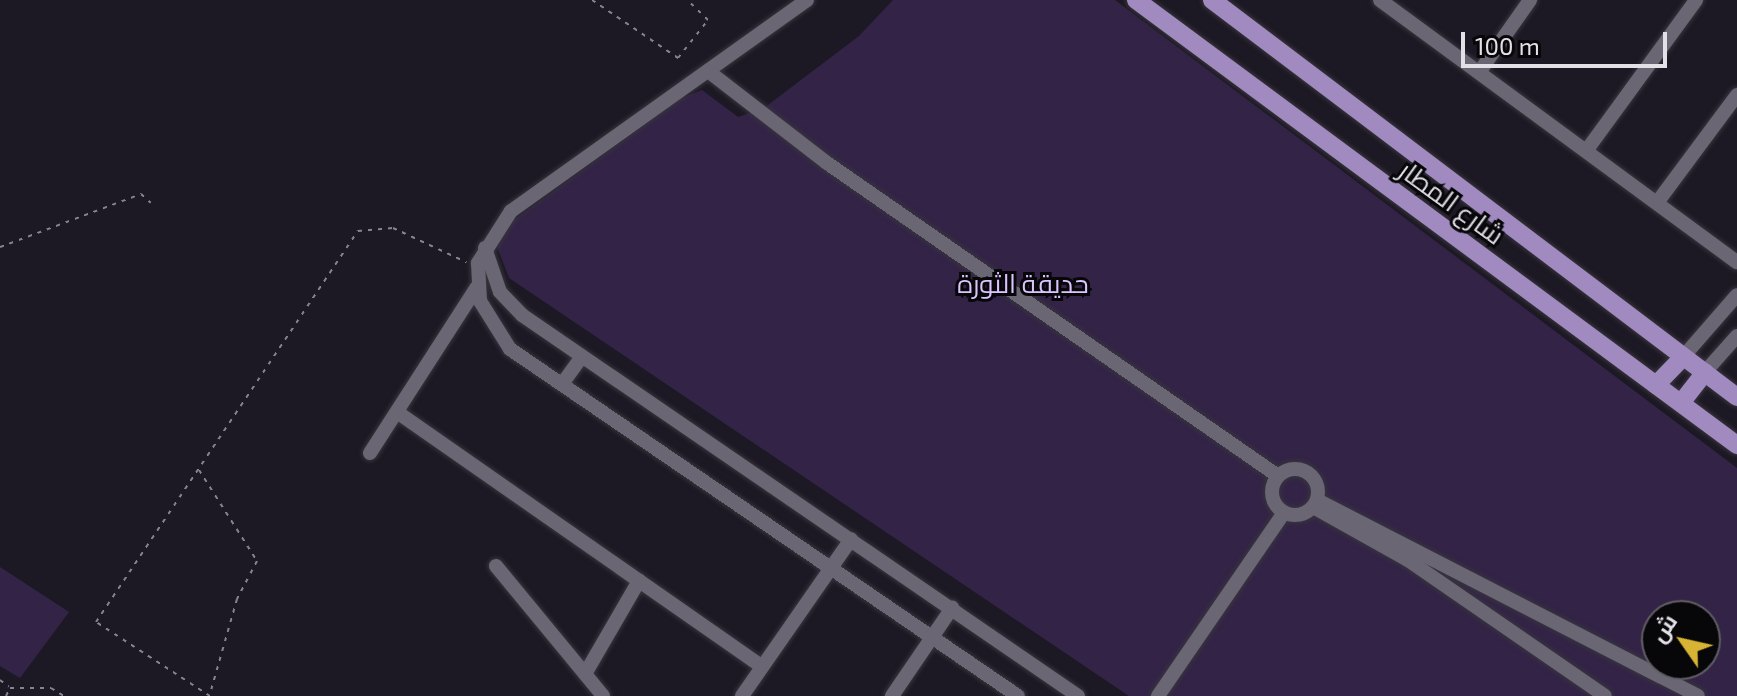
<!DOCTYPE html>
<meta charset="utf-8">
<style>
body{margin:0}
#map{position:relative;width:1737px;height:696px;overflow:hidden;background:#1d1924;font-family:"Exo 2",Cairo,sans-serif}
div>[style]{position:absolute}
.green>*{inset:0;background:#332447}
.path>*{height:2px;margin-top:-1px;transform-origin:0;background:repeating-linear-gradient(90deg,#87848d 0 4px,transparent 0 10px)}
.roads{filter:drop-shadow(0 0 2px #38353d) drop-shadow(0 0 2px #38353d)}
.minor>*{height:14px;margin:-7px;padding:0 7px;transform-origin:7px;border-radius:7px;background:#6b6673}
.minor>.ring{margin:-7px;padding:0;box-sizing:content-box;background:none;border:14px solid #6b6673;border-radius:50%}
.major>*{height:18px;margin:-9px;padding:0 9px;transform-origin:9px;border-radius:9px;background:#a08ac0}
span{translate:-50% -50%;white-space:nowrap;text-align:center;line-height:1.15;-webkit-text-stroke:6px #070609;paint-order:stroke}
.street-label{font-size:26px;color:#e3e0e8}
.park-label{font-size:26px;color:#dac3fe}
.north{position:absolute;left:1641px;top:600px;width:80px;height:80px;box-sizing:border-box;background:#070609;border:2px solid #5f5d62;border-radius:50%;rotate:304deg;font-size:22px;font-weight:700;line-height:32px;text-align:center;color:#e3e0e8}
.north::after{content:'';display:block;margin:auto;width:28px;height:36px;background:#d8b434;clip-path:polygon(50% 0,100% 100%,50% 72%,0 100%)}
.scale{position:absolute;left:1461px;top:32px;width:206px;height:36px;box-sizing:border-box;border:4px solid #e3e0e8;border-top:0;padding-left:10px;font-size:24px;line-height:28px;white-space:nowrap;color:#e3e0e8;-webkit-text-stroke:6px #070609;paint-order:stroke}
</style>
<div id="map">
<div class="green">
<i style="clip-path:polygon(evenodd,893px 0,1115px 0,1737px 468px,1737px 696px,1129px 696px,509px 278px,497px 247px,514px 220px,682px 98px,702px 90px,738px 117px,764px 108px,859px 36px,893px 0,1657px 616px,1705px 616px,1705px 664px,1657px 664px,1657px 616px)"></i>
<i style="clip-path:polygon(0 567px,69px 612px,20px 678px,0 666px)"></i>
</div>
<div class="path">
<i style="left:592px;top:0;width:104px;rotate:34deg"></i>
<i style="left:678px;top:58px;width:48px;rotate:-51.7deg"></i>
<i style="left:708px;top:20px;width:29px;rotate:-136deg"></i>
<i style="left:0;top:247px;width:151px;rotate:-20.6deg"></i>
<i style="left:141px;top:194px;width:13px;rotate:42deg"></i>
<i style="left:199px;top:470px;width:108px;rotate:57.5deg"></i>
<i style="left:257px;top:561px;width:43px;rotate:117.8deg"></i>
<i style="left:237px;top:599px;width:99px;rotate:105.9deg"></i>
<i style="left:0;top:680px;width:11px;rotate:38deg"></i>
<i style="left:6px;top:696px;width:9px;rotate:-63deg"></i>
<i style="left:10px;top:688px;width:41px"></i>
<i style="left:51px;top:688px;width:15px;rotate:32deg"></i>
<i style="left:210px;top:696px;width:136px;rotate:-147deg"></i>
<i style="left:96px;top:622px;width:471px;rotate:-56.2deg"></i>
<i style="left:358px;top:231px;width:35px;rotate:-5deg"></i>
<i style="left:393px;top:228px;width:81px;rotate:25deg"></i>
</div>
<div class="roads">
<div class="minor">
<i style="left:807px;top:0;width:364px;rotate:144.5deg"></i>
<i style="left:511px;top:211px;width:62px;rotate:122.4deg"></i>
<i style="left:478px;top:263px;width:38px;rotate:87deg"></i>
<i style="left:480px;top:301px;width:57px;rotate:58deg"></i>
<i style="left:510px;top:349px;width:615px;rotate:34.34deg"></i>
<i style="left:1380px;top:0;width:443px;rotate:36.3deg"></i>
<i style="left:708px;top:71px;width:150px;rotate:37.7deg"></i>
<i style="left:827px;top:163px;width:549px;rotate:34.76deg"></i>
<i style="left:1480px;top:71px;width:87px;rotate:-54.8deg"></i>
<i style="left:1589px;top:147px;width:182px;rotate:-53.9deg"></i>
<i style="left:1659px;top:200px;width:131px;rotate:-53.4deg"></i>
<i style="left:485px;top:248px;width:46px;rotate:71.2deg"></i>
<i style="left:500px;top:292px;width:32px;rotate:46deg"></i>
<i style="left:522px;top:315px;width:674px;rotate:34.42deg"></i>
<i style="left:1683px;top:357px;width:82px;rotate:-48.9deg"></i>
<i style="left:1705px;top:372px;width:48px;rotate:-48.4deg"></i>
<i style="left:562px;top:384px;width:34px;rotate:-54deg"></i>
<i style="left:397px;top:412px;width:444px;rotate:34.9deg"></i>
<i style="left:370px;top:453px;width:197px;rotate:-57.2deg"></i>
<i class="ring" style="left:1272px;top:469px;width:32px;height:32px"></i>
<i style="left:1317px;top:500px;width:428px;rotate:27.2deg"></i>
<i style="left:1313px;top:507px;width:109px;rotate:29.2deg"></i>
<i style="left:1408px;top:560px;width:239px;rotate:34.6deg"></i>
<i style="left:496px;top:566px;width:168px;rotate:50.5deg"></i>
<i style="left:585px;top:674px;width:108px;rotate:-59.9deg"></i>
<i style="left:742px;top:696px;width:191px;rotate:-55.2deg"></i>
<i style="left:892px;top:696px;width:107px;rotate:-55.7deg"></i>
<i style="left:1158px;top:696px;width:222px;rotate:-55.5deg"></i>
</div>
<div class="major">
<i style="left:1136px;top:0;width:748px;rotate:36.52deg"></i>
<i style="left:1212px;top:0;width:658px;rotate:37.1deg"></i>
<i style="left:1656px;top:385px;width:39px;rotate:-46deg"></i>
<i style="left:1681px;top:403px;width:39px;rotate:-52deg"></i>
</div>
</div>
<div class="street-label">
<span style="left:1452px;top:202px;rotate:36deg">شارع المطار</span>
</div>
<div class="park-label">
<span style="left:1023px;top:283px">حديقة الثورة</span>
</div>
<div class="north">ش</div>
<div class="scale">100 m</div>
</div>
